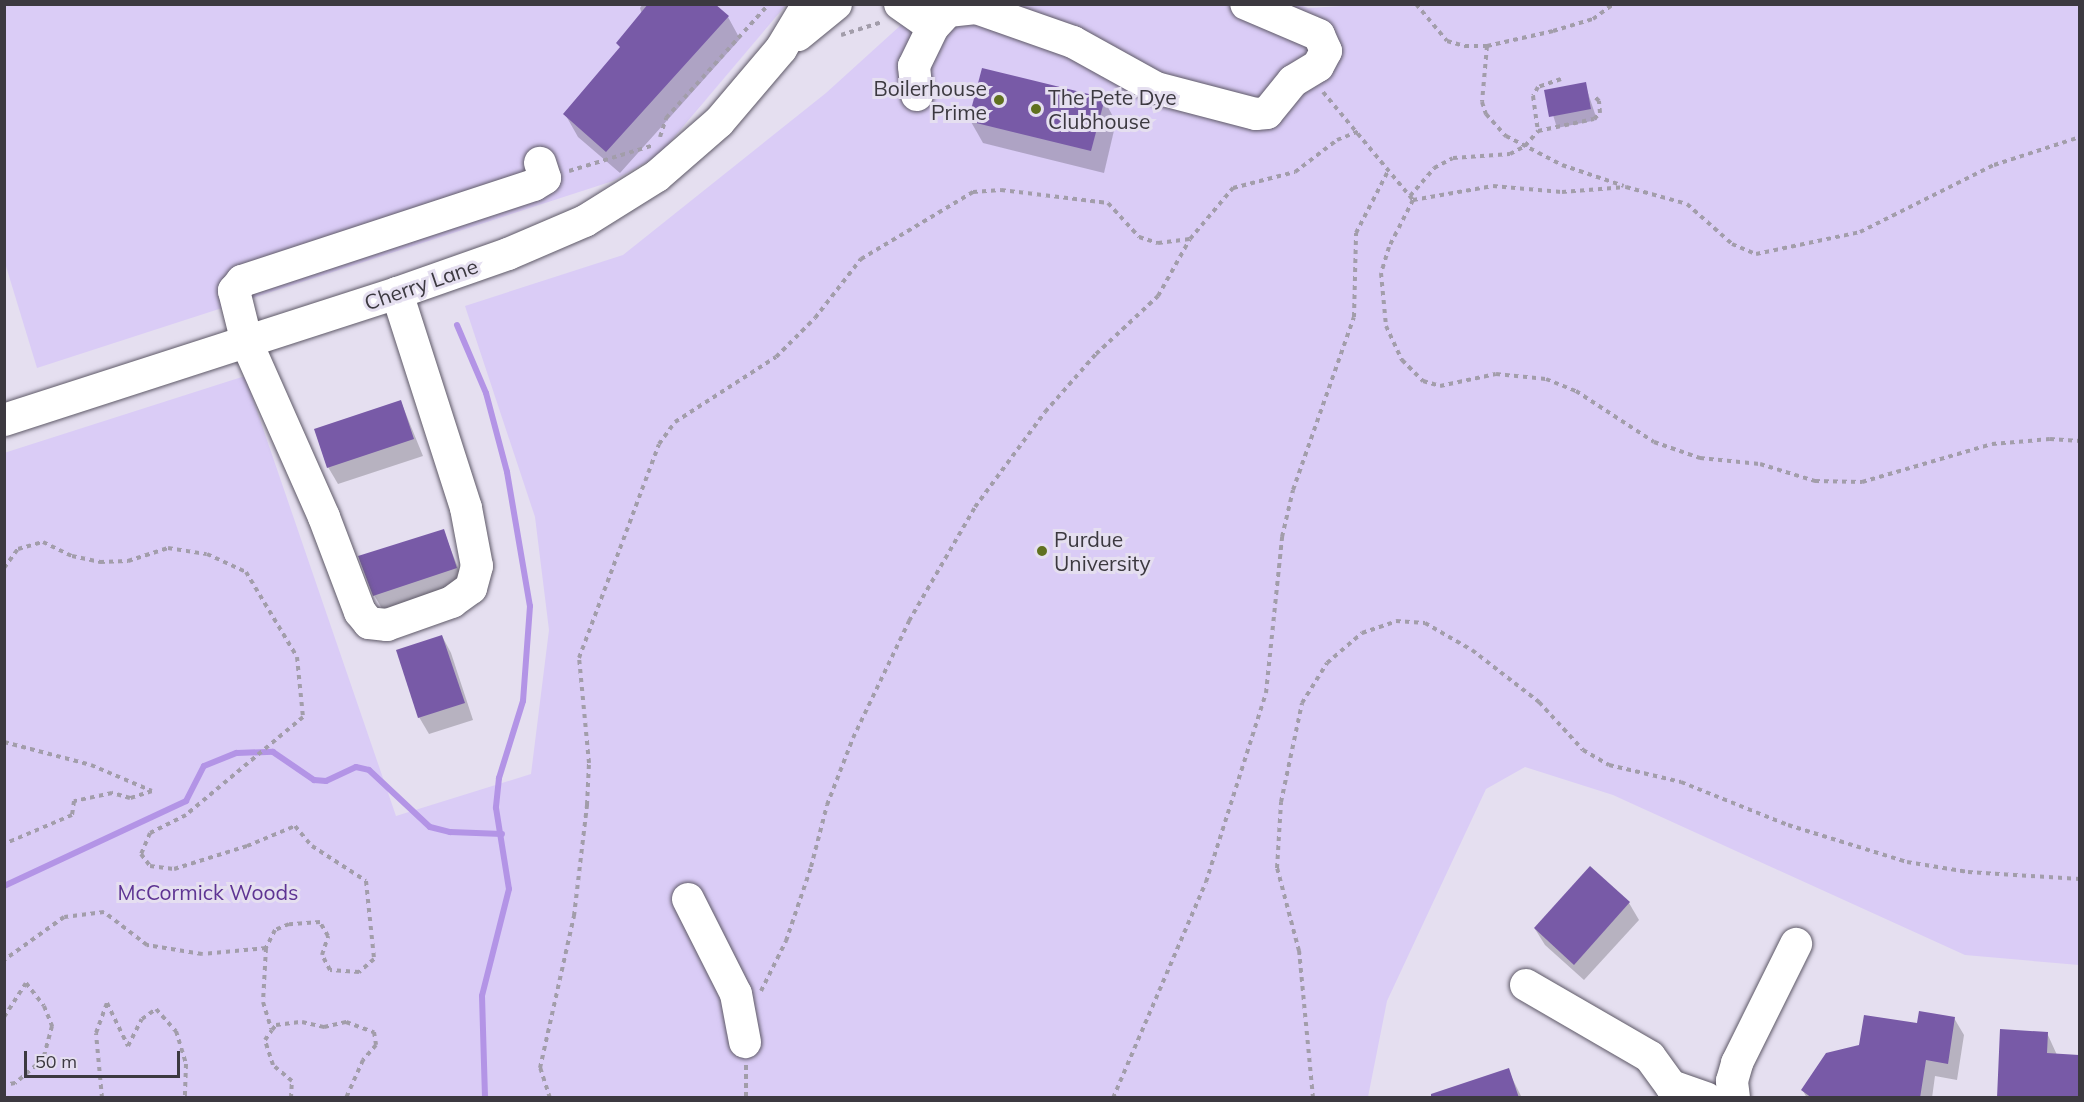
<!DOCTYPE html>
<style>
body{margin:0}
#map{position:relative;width:2084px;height:1102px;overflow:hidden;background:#e5dff0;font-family:Mulish,sans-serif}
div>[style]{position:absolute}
.green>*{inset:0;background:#daccf6}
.shadow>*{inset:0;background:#0003}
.stream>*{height:6px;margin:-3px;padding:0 3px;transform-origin:3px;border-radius:3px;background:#b394e6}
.building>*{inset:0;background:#785aa7}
.path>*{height:4px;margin-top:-2px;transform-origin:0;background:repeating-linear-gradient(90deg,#a29daa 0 4.5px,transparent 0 9px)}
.roads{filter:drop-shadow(0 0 2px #5e5967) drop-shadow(0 0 2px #5e5967)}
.minor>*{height:32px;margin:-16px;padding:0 16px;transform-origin:16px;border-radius:16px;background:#fff}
.dots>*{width:16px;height:16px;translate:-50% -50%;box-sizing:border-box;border:3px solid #e5dff0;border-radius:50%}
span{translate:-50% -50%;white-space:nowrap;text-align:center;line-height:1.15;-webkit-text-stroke:6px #e5dff0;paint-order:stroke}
.poi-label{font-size:21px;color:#3c3940}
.right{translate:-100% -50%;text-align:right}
.left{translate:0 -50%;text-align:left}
.street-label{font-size:21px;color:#3c3940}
.park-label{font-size:21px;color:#5e3493}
.frame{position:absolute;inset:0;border:6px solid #3c3940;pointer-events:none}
.scale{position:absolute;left:24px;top:1051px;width:156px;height:27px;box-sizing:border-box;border:3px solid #3c3940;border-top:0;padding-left:8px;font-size:18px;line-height:21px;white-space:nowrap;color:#3c3940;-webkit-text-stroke:4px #e5dff0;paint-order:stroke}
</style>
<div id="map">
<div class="green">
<i style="clip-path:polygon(1298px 4px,1308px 8px,1377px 4px,2079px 5px,2079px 965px,1965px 955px,1613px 795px,1525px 767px,1486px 789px,1387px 1001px,1368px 1097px,5px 1097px,4px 453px,245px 376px,396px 816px,531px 774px,549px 630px,535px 517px,465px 306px,623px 255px,826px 93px,923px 5px)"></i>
<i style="clip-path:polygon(4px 5px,786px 5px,659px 155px,613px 181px,37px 368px,5px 263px)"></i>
</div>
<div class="shadow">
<i style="clip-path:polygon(643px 4px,713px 4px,728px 17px,740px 39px,620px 173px,578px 137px,565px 114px,621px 48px,618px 43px,642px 14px,640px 8px)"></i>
<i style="clip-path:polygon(1585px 84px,1597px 120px,1557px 128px,1546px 92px)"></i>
<i style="clip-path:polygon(1104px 100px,1116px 122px,1104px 173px,983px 143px,970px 120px)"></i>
<i style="clip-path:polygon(401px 402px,423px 456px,338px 484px,328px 467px)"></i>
<i style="clip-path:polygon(443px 530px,465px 585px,384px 612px,374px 595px)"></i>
<i style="clip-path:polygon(442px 636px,451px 653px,473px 720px,429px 734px,419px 717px)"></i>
<i style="clip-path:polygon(1590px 868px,1629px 903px,1639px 920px,1584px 980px,1545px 945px,1535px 929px)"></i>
<i style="clip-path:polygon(1954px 1018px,1964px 1035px,1957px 1080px,1935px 1076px,1932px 1098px,1807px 1098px,1803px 1091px,1861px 1046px,1919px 1025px)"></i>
<i style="clip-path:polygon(2047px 1033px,2057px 1055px,2080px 1056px,2080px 1098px,1998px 1098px)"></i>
<i style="clip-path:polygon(1508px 1070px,1522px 1098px,1431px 1098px,1431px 1096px)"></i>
</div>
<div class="stream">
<i style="left:457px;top:325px;width:74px;rotate:66.9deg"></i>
<i style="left:486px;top:393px;width:82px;rotate:75.1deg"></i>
<i style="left:507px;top:472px;width:136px;rotate:80.3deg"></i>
<i style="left:530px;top:606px;width:95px;rotate:94.2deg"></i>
<i style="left:523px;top:701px;width:81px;rotate:107.3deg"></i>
<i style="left:499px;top:778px;width:30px;rotate:96deg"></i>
<i style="left:496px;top:808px;width:82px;rotate:80.9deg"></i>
<i style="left:509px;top:889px;width:110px;rotate:104.2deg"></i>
<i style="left:482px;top:996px;width:102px;rotate:88.3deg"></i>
<i style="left:4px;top:886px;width:201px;rotate:-25deg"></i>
<i style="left:186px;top:801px;width:39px;rotate:-63deg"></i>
<i style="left:204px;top:766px;width:35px;rotate:-22deg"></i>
<i style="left:237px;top:753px;width:36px;rotate:-2deg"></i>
<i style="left:273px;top:752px;width:50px;rotate:34.3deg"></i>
<i style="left:314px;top:780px;width:12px;rotate:5deg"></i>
<i style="left:326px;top:781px;width:33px;rotate:-25deg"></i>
<i style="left:356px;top:767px;width:13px;rotate:13deg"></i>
<i style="left:369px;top:770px;width:83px;rotate:43.1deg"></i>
<i style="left:430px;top:827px;width:21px;rotate:14deg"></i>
<i style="left:450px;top:832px;width:52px;rotate:2.2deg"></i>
</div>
<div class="building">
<i style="clip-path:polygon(648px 4px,715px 4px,729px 16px,606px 152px,563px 114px,620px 47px,616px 43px)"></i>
<i style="clip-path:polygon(982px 68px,1105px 98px,1091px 151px,968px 121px)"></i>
<i style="clip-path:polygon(1586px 82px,1591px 109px,1549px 117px,1544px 90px)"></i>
<i style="clip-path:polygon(401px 400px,414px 439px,327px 468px,314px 429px)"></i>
<i style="clip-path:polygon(444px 529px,457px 568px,373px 596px,358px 556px)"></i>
<i style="clip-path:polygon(442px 635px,465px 703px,418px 718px,396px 650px)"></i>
<i style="clip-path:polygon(1590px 866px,1630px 902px,1574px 965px,1534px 928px)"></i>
<i style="clip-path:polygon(1919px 1011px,1955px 1017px,1948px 1064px,1926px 1060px,1920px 1098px,1812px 1098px,1801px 1090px,1826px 1053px,1859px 1045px,1864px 1015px,1917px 1023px)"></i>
<i style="clip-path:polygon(2000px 1029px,2048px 1032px,2047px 1053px,2079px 1055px,2079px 1098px,1997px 1098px)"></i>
<i style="clip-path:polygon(1509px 1068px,1519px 1098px,1431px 1098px,1431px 1094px)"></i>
</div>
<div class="path">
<i style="left:1416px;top:4px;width:48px;rotate:50deg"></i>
<i style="left:1447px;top:41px;width:19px;rotate:16deg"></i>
<i style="left:1465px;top:46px;width:22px"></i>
<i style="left:1487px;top:46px;width:68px;rotate:-12.8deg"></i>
<i style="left:1553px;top:31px;width:42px;rotate:-16.7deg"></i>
<i style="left:1593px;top:19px;width:26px;rotate:-36deg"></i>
<i style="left:841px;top:35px;width:43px;rotate:-17.6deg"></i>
<i style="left:1487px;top:46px;width:56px;rotate:95.1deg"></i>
<i style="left:1482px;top:102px;width:13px;rotate:72deg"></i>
<i style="left:1486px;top:114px;width:30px;rotate:48deg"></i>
<i style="left:1506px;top:136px;width:63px;rotate:27.4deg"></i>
<i style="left:1562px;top:165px;width:65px;rotate:18.7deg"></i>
<i style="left:1561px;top:79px;width:24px;rotate:161deg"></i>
<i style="left:1538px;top:87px;width:10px;rotate:119deg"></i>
<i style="left:1533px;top:96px;width:35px;rotate:82deg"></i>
<i style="left:1538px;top:131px;width:57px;rotate:-12.1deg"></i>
<i style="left:1594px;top:119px;width:8px;rotate:-45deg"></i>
<i style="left:1600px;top:113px;width:12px;rotate:-95deg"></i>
<i style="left:1599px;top:101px;width:8px;rotate:-135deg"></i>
<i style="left:1323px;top:92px;width:141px;rotate:50.2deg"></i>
<i style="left:660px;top:137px;width:20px;rotate:-72deg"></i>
<i style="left:666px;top:118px;width:154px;rotate:-47.9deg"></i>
<i style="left:569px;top:171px;width:86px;rotate:-17deg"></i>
<i style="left:1410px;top:196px;width:37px;rotate:-49deg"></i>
<i style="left:1434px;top:168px;width:21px;rotate:-28deg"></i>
<i style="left:1453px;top:158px;width:57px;rotate:-4deg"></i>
<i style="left:1510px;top:154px;width:17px;rotate:-28deg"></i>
<i style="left:1525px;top:146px;width:20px;rotate:-49deg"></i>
<i style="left:1413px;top:200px;width:53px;rotate:117.1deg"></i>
<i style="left:1389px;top:247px;width:27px;rotate:107deg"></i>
<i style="left:1381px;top:273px;width:53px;rotate:84.6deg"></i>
<i style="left:1386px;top:326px;width:38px;rotate:65deg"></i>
<i style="left:1402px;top:360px;width:30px;rotate:45deg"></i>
<i style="left:1423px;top:381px;width:18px;rotate:16deg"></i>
<i style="left:1440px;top:386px;width:57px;rotate:-12.1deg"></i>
<i style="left:1496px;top:374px;width:50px;rotate:5.7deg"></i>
<i style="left:1546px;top:379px;width:32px;rotate:22deg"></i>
<i style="left:1576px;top:391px;width:93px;rotate:33.2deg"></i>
<i style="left:1654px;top:442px;width:49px;rotate:19.2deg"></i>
<i style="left:1700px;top:458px;width:60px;rotate:5.7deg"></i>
<i style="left:1760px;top:464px;width:58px;rotate:17.2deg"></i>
<i style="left:1815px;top:481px;width:47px;rotate:1.2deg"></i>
<i style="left:1862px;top:482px;width:135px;rotate:-16.3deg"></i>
<i style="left:1992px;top:444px;width:58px;rotate:-4.9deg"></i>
<i style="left:2050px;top:439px;width:30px;rotate:4deg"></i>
<i style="left:1413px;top:200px;width:81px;rotate:-9.9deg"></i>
<i style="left:1493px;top:186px;width:69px;rotate:5deg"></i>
<i style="left:1562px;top:192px;width:64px;rotate:-4.5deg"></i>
<i style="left:1626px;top:187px;width:63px;rotate:15.6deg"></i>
<i style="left:1687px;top:204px;width:60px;rotate:41.6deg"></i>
<i style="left:1732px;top:244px;width:26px;rotate:23deg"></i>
<i style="left:1756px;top:254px;width:106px;rotate:-11.9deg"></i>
<i style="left:1860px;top:232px;width:150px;rotate:-26.6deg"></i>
<i style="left:1994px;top:165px;width:90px;rotate:-18deg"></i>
<i style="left:4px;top:568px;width:24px;rotate:-54deg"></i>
<i style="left:18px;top:549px;width:26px;rotate:-16deg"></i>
<i style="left:43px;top:542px;width:32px;rotate:26deg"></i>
<i style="left:72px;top:556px;width:29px;rotate:12deg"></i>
<i style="left:100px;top:562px;width:28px;rotate:-2deg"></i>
<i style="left:128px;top:561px;width:42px;rotate:-18deg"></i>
<i style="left:168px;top:548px;width:39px;rotate:9deg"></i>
<i style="left:207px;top:554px;width:43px;rotate:24.8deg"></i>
<i style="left:246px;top:572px;width:99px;rotate:59deg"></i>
<i style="left:297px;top:657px;width:60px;rotate:84.3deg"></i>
<i style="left:303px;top:717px;width:153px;rotate:140.1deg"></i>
<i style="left:186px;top:815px;width:40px;rotate:153.4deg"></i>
<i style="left:150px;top:833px;width:23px;rotate:113deg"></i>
<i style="left:141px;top:854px;width:15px;rotate:53deg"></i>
<i style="left:150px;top:866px;width:24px;rotate:7deg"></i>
<i style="left:174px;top:869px;width:77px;rotate:-17.5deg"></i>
<i style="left:247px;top:846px;width:52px;rotate:-22.6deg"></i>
<i style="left:295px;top:826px;width:26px;rotate:50deg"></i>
<i style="left:312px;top:846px;width:64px;rotate:32.9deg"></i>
<i style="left:366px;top:881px;width:78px;rotate:84.1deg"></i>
<i style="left:374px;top:959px;width:20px;rotate:139deg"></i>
<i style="left:359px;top:972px;width:29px;rotate:-176deg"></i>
<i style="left:330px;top:970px;width:17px;rotate:-118deg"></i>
<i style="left:322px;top:955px;width:20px;rotate:-72deg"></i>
<i style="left:328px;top:936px;width:16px;rotate:-120deg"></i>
<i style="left:320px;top:922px;width:31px;rotate:176deg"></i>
<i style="left:289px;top:924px;width:15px;rotate:157deg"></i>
<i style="left:275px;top:930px;width:20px;rotate:117deg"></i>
<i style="left:266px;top:948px;width:64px;rotate:174.6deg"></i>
<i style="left:202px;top:954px;width:56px;rotate:-170.7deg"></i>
<i style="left:147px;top:945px;width:54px;rotate:-142.5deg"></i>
<i style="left:104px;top:912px;width:40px;rotate:172.9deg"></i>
<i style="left:64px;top:917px;width:74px;rotate:144.4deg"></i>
<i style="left:4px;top:742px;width:90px;rotate:14.8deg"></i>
<i style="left:91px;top:765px;width:66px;rotate:23.1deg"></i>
<i style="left:152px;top:791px;width:23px;rotate:162deg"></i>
<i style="left:130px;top:798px;width:19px;rotate:-164deg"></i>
<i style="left:112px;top:793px;width:39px;rotate:168deg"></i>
<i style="left:74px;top:801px;width:14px;rotate:98deg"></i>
<i style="left:72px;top:815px;width:74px;rotate:156.9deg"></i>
<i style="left:266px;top:948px;width:54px;rotate:93.2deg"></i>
<i style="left:263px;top:1002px;width:28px;rotate:73deg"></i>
<i style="left:761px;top:991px;width:56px;rotate:-63.4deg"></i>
<i style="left:786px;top:941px;width:78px;rotate:-71.3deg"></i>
<i style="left:811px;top:867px;width:64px;rotate:-75.5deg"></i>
<i style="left:827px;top:805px;width:72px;rotate:-68.8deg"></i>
<i style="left:853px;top:738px;width:130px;rotate:-64.4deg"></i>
<i style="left:909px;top:621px;width:132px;rotate:-59.9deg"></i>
<i style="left:975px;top:507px;width:118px;rotate:-53.6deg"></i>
<i style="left:1045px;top:412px;width:77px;rotate:-48.7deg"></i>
<i style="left:1096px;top:354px;width:85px;rotate:-43.1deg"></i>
<i style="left:1158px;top:296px;width:65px;rotate:-60.7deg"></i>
<i style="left:1190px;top:239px;width:67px;rotate:-49.9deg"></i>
<i style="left:1233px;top:188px;width:64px;rotate:-14.5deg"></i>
<i style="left:1295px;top:172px;width:53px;rotate:-37.3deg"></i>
<i style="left:1337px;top:140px;width:24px;rotate:-22deg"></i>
<i style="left:4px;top:1017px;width:40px;rotate:-57.1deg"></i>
<i style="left:26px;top:983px;width:29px;rotate:52deg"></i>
<i style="left:44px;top:1006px;width:22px;rotate:68deg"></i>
<i style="left:52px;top:1026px;width:34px;rotate:105deg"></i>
<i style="left:43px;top:1059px;width:37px;rotate:139deg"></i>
<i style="left:15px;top:1083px;width:11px;rotate:170deg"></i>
<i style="left:746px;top:1065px;width:33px;rotate:90deg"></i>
<i style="left:102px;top:1098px;width:65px;rotate:-95.3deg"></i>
<i style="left:96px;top:1033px;width:32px;rotate:-70deg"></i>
<i style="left:107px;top:1003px;width:48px;rotate:64deg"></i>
<i style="left:128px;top:1046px;width:30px;rotate:-63deg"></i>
<i style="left:142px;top:1019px;width:17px;rotate:-36deg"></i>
<i style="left:156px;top:1009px;width:30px;rotate:48deg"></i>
<i style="left:176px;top:1031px;width:34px;rotate:73deg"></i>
<i style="left:186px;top:1064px;width:34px;rotate:92deg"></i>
<i style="left:291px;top:1098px;width:17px;rotate:-87deg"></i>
<i style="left:292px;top:1081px;width:25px;rotate:-140deg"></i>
<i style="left:273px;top:1065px;width:26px;rotate:-108deg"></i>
<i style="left:265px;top:1040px;width:12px;rotate:-55deg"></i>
<i style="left:272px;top:1030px;width:6px;rotate:-51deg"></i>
<i style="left:276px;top:1025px;width:26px;rotate:-7deg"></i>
<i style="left:302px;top:1022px;width:23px;rotate:13deg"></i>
<i style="left:324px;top:1027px;width:23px;rotate:-13deg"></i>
<i style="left:346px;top:1022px;width:30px;rotate:20deg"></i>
<i style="left:374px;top:1032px;width:13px;rotate:81deg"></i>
<i style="left:376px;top:1045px;width:20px;rotate:131deg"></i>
<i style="left:363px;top:1060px;width:42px;rotate:114.1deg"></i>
<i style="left:550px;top:1098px;width:32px;rotate:-108deg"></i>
<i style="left:540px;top:1068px;width:156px;rotate:-77.4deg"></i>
<i style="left:574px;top:916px;width:112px;rotate:-83.3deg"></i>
<i style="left:587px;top:805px;width:42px;rotate:-87.3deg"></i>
<i style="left:589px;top:763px;width:105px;rotate:-95.4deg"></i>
<i style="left:579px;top:658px;width:228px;rotate:-69.5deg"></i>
<i style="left:659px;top:444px;width:27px;rotate:-54deg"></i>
<i style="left:675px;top:422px;width:120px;rotate:-32.8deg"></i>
<i style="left:776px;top:357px;width:55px;rotate:-45deg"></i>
<i style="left:815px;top:318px;width:75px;rotate:-52.1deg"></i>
<i style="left:861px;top:259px;width:131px;rotate:-30.9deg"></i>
<i style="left:973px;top:192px;width:28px;rotate:-4deg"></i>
<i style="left:1001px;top:190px;width:108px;rotate:6.9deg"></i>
<i style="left:1108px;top:203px;width:46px;rotate:47.6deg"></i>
<i style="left:1139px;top:237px;width:20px;rotate:18deg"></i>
<i style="left:1158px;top:243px;width:32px;rotate:-7deg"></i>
<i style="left:1113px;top:1098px;width:235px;rotate:-66.7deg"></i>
<i style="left:1206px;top:882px;width:198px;rotate:-72.4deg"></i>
<i style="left:1266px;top:693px;width:157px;rotate:-84.1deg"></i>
<i style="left:1282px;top:537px;width:48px;rotate:-76.8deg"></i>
<i style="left:1293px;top:490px;width:183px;rotate:-70.6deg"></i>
<i style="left:1354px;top:317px;width:84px;rotate:-88.6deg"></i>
<i style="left:1356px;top:233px;width:70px;rotate:-62.7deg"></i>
<i style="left:1313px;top:1098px;width:148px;rotate:-95.4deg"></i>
<i style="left:1299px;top:951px;width:86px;rotate:-104.8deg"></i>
<i style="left:1277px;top:868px;width:66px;rotate:-86.5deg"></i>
<i style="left:1281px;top:802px;width:101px;rotate:-78deg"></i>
<i style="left:1302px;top:703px;width:47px;rotate:-58deg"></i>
<i style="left:1327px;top:663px;width:46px;rotate:-40.6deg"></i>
<i style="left:1362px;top:633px;width:36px;rotate:-19deg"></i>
<i style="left:1396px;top:621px;width:29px;rotate:4deg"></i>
<i style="left:1425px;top:623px;width:54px;rotate:29.9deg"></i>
<i style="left:1472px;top:650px;width:85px;rotate:37.8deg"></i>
<i style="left:1539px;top:702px;width:65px;rotate:47.5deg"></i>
<i style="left:1583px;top:750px;width:30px;rotate:30deg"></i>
<i style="left:1609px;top:765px;width:74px;rotate:13.3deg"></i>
<i style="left:1681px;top:782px;width:115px;rotate:21.9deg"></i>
<i style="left:1788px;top:825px;width:125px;rotate:17.3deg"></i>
<i style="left:1907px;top:862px;width:62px;rotate:9.3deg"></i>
<i style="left:1968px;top:872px;width:112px;rotate:3.6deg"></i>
</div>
<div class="roads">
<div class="minor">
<i style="left:900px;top:4px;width:40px;rotate:34.9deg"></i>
<i style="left:798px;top:35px;width:49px;rotate:-39.2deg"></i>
<i style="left:917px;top:95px;width:29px;rotate:-96deg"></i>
<i style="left:914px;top:66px;width:43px;rotate:-64deg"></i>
<i style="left:933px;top:27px;width:22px;rotate:-47deg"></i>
<i style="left:948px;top:11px;width:28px;rotate:-6deg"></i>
<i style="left:976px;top:8px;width:103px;rotate:19.3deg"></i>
<i style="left:1073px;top:42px;width:95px;rotate:29deg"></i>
<i style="left:1156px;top:88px;width:103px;rotate:14.6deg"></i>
<i style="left:1256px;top:114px;width:11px;rotate:-5deg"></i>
<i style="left:1267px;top:113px;width:41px;rotate:-50.9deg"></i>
<i style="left:1293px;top:81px;width:29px;rotate:-31deg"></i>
<i style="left:1318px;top:66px;width:17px;rotate:-62deg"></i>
<i style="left:1326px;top:51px;width:17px;rotate:-114deg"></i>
<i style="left:1319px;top:35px;width:79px;rotate:-157deg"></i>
<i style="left:397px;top:293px;width:226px;rotate:72.2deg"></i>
<i style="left:466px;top:508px;width:59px;rotate:79.3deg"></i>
<i style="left:477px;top:566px;width:23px;rotate:105deg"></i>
<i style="left:471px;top:588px;width:24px;rotate:144deg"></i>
<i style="left:452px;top:602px;width:69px;rotate:160.5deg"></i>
<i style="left:387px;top:625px;width:18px;rotate:-174deg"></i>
<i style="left:369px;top:623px;width:14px;rotate:-129deg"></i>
<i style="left:360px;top:612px;width:102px;rotate:-110.8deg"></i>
<i style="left:324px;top:517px;width:190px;rotate:-113.9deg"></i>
<i style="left:247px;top:343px;width:54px;rotate:-104deg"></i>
<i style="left:234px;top:291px;width:13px;rotate:-51deg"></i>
<i style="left:242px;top:281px;width:307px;rotate:-18.2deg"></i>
<i style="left:534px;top:185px;width:13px;rotate:-32deg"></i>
<i style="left:545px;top:178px;width:16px;rotate:-108deg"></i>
<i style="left:4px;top:420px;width:413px;rotate:-17.9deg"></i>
<i style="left:397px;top:293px;width:118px;rotate:-19.4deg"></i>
<i style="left:508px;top:254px;width:84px;rotate:-23.2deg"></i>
<i style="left:585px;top:221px;width:85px;rotate:-32deg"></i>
<i style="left:657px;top:176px;width:82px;rotate:-41.1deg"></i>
<i style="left:719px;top:122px;width:96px;rotate:-49.7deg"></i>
<i style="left:781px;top:49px;width:52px;rotate:-59deg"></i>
<i style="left:688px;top:899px;width:106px;rotate:63.2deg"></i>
<i style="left:736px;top:994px;width:49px;rotate:79.4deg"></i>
<i style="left:1526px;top:985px;width:143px;rotate:30.1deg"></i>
<i style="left:1650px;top:1057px;width:36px;rotate:54deg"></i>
<i style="left:1671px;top:1086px;width:37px;rotate:19deg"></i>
<i style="left:1734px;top:1098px;width:17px;rotate:-97deg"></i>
<i style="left:1732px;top:1081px;width:19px;rotate:-74deg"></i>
<i style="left:1737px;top:1063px;width:133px;rotate:-63.6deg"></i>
</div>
</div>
<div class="dots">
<i style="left:999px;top:100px;background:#60711f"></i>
<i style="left:1036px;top:109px;background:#60711f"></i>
<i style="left:1042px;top:551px;background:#60711f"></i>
</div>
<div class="poi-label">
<span class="right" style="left:987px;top:100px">Boilerhouse<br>Prime</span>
<span class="left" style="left:1048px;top:109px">The Pete Dye<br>Clubhouse</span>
<span class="left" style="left:1054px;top:551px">Purdue<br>University</span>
</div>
<div class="street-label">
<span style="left:421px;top:284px;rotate:-19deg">Cherry Lane</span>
</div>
<div class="park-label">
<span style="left:208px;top:892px">McCormick Woods</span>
</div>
<div class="frame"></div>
<div class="scale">50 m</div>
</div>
